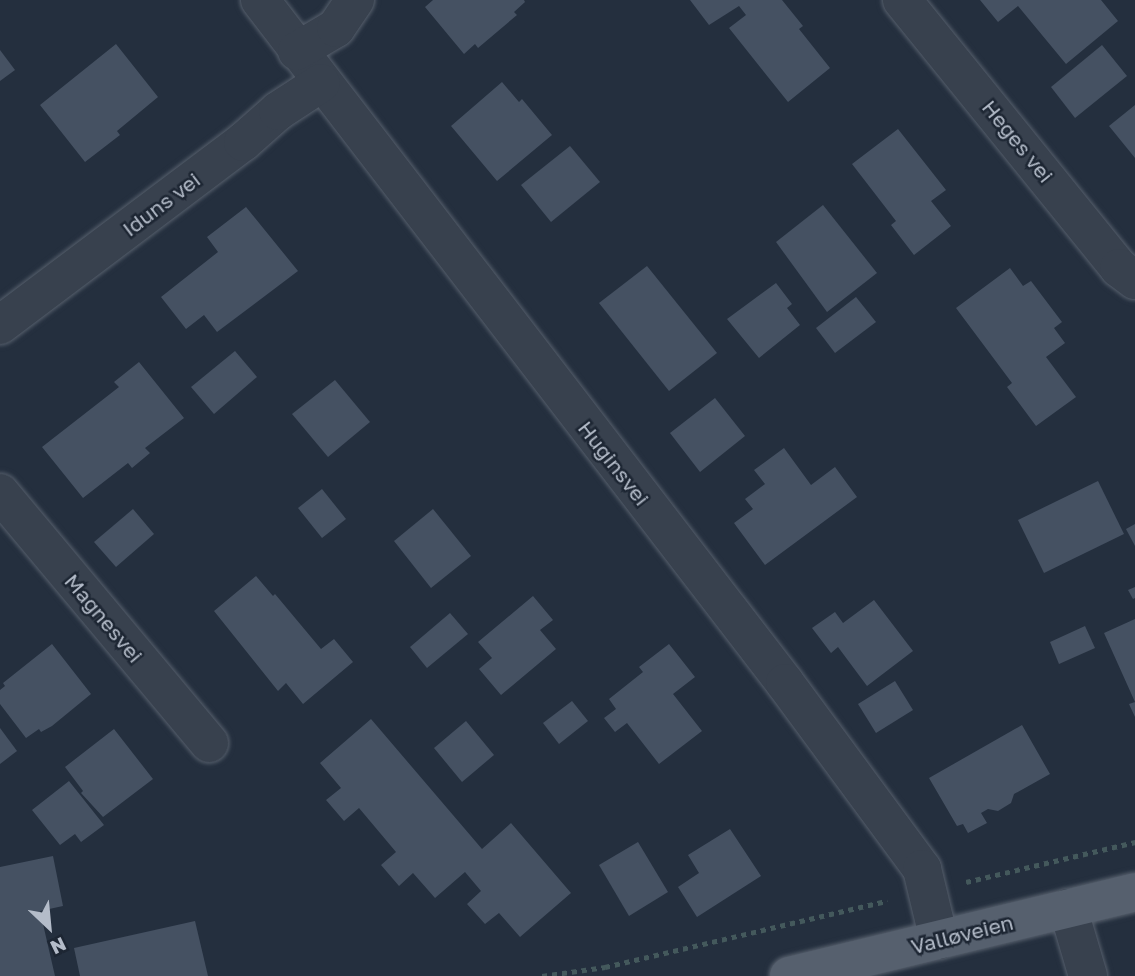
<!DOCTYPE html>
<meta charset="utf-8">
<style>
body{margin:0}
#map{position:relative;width:1135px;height:976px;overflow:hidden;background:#242f3e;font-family:"Golos Text",sans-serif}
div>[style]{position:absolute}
.building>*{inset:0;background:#455162}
.path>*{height:4.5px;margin-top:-2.25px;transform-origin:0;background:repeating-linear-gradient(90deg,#44595c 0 5px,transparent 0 10px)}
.roads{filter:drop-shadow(0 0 2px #565f6c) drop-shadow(0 0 2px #565f6c)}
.minor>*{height:38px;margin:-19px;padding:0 19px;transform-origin:19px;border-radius:19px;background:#38414e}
.major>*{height:38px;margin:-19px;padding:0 19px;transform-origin:19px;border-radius:19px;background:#56606e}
span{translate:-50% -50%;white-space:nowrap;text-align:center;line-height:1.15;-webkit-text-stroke:5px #1d2633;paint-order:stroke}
.street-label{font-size:21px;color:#b4bcc9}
.north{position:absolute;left:14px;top:892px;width:70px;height:70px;-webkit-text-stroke:5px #1d2633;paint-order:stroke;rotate:154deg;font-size:19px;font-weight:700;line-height:28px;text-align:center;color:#b4bcc9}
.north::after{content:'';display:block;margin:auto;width:24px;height:32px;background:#b4bcc9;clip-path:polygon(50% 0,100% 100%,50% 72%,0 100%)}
</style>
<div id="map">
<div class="building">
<i style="clip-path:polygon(433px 0,524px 0,525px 2px,514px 12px,517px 15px,478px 48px,475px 44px,464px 54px,425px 7px)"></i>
<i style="clip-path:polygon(690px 0,782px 0,803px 26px,799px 29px,830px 68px,788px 102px,729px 28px,746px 15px,739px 6px,709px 25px)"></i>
<i style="clip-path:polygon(980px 0,1101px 0,1118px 21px,1066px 64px,1018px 6px,998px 22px)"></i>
<i style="clip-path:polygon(116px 44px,158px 97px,117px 131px,120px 135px,85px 162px,40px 105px)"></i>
<i style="clip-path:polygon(1102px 45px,1127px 76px,1075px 118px,1051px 87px)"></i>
<i style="clip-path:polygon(0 50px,15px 70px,0 81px)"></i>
<i style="clip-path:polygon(502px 82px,519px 102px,522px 99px,552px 135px,497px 181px,451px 126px)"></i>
<i style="clip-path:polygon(1135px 105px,1135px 158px,1109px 126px)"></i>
<i style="clip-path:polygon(898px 129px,946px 190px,931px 201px,951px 226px,914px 255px,891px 225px,896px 221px,852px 164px)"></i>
<i style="clip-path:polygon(570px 146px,600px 182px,551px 222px,521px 185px)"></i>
<i style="clip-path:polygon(823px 205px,877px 273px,827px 312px,776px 242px)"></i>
<i style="clip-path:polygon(246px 207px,298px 271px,217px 332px,204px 315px,186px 329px,161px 297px,218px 252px,207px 237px)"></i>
<i style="clip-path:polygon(647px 266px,717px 353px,669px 391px,599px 303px)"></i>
<i style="clip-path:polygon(1010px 268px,1023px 286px,1031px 281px,1062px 322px,1054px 328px,1065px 343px,1046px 357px,1076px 397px,1036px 426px,1007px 387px,1012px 383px,956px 308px)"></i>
<i style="clip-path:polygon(776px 283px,792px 304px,787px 308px,800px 325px,759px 358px,727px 319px)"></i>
<i style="clip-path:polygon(856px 297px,876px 322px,835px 353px,816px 328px)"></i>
<i style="clip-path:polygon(235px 351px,257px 377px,214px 414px,191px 387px)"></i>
<i style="clip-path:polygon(139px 362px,184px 418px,145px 448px,150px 453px,132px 468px,128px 463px,83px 498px,42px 447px,119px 387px,114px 382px)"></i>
<i style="clip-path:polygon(335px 380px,370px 422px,328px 457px,292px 414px)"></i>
<i style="clip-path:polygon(715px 398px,745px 436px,700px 472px,670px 433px)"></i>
<i style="clip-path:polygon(784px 448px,811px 485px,835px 467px,857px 497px,765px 565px,734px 523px,753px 509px,745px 499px,765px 484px,754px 470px)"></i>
<i style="clip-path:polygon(1098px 481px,1124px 534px,1044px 573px,1018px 520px)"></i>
<i style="clip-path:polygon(322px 489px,346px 519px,322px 538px,298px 508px)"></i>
<i style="clip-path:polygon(133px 509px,154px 534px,116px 567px,94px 542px)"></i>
<i style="clip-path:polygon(433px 509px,471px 556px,431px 588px,394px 541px)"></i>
<i style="clip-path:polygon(1135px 524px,1135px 546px,1126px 529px)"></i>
<i style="clip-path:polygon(256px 576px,273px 596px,275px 594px,321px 649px,334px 639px,353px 662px,303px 704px,286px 683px,278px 691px,214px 611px)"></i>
<i style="clip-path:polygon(1135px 587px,1135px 598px,1133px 599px,1128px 590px)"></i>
<i style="clip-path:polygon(533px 596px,553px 620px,540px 630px,556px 649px,501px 695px,479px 669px,492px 658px,478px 642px)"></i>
<i style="clip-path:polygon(874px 600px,913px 651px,867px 686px,838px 647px,831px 653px,812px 628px,835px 612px,843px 623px)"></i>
<i style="clip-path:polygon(450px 613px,468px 634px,427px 668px,410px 647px)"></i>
<i style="clip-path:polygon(1135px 619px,1135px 717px,1129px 704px,1135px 702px,1104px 633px)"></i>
<i style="clip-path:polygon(1085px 626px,1095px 648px,1059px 664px,1050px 642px)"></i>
<i style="clip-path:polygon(52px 644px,91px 694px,52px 726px,41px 732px,39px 729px,26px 738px,0 704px,0 690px,5px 686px,3px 683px)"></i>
<i style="clip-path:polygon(669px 644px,695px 677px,673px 694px,702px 731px,659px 764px,627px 723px,615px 732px,604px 718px,616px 709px,609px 699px,643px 672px,639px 667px)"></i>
<i style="clip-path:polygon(895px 681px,913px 710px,876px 733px,858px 704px)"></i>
<i style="clip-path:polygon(572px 701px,588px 721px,559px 744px,543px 723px)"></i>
<i style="clip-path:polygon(371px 719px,482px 849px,511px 823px,571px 893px,520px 937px,499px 913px,485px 924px,467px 904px,481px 891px,465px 872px,435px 898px,413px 873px,399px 886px,381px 865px,396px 852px,359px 808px,344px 821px,326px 800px,341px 788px,320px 763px)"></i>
<i style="clip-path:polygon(466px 721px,494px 755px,462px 782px,434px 748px)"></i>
<i style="clip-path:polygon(1022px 725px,1050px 774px,1014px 794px,1011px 803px,998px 811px,988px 809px,981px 813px,987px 823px,968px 833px,963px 824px,957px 826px,929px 778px)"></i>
<i style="clip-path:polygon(0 728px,17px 751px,0 764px)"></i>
<i style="clip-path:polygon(114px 729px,153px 779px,103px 817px,81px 793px,83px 791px,65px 767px)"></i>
<i style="clip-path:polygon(69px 781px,104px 825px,81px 842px,75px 834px,60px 845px,32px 810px)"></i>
<i style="clip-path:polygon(730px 829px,761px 876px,697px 917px,678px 887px,699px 873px,688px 855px)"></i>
<i style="clip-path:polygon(638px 842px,668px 892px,629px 916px,599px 865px)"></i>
<i style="clip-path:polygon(53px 856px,63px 906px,40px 911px,55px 976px,0 976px,0 867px)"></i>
<i style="clip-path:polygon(195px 921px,208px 976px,80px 976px,74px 948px)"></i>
</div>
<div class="path">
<i style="left:966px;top:882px;width:174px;rotate:-13.3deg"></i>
<i style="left:542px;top:976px;width:64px;rotate:-8.1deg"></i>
<i style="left:605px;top:967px;width:290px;rotate:-13.2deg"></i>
</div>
<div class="roads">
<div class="minor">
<i style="left:260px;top:0;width:861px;rotate:52.45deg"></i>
<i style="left:785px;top:683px;width:231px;rotate:53.6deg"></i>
<i style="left:922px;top:869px;width:73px;rotate:76.5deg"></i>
<i style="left:902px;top:0;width:345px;rotate:51deg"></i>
<i style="left:1119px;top:268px;width:20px;rotate:37deg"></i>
<i style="left:297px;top:51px;width:45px;rotate:-30.5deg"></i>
<i style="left:336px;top:28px;width:34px;rotate:-56deg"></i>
<i style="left:0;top:325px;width:304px;rotate:-37deg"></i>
<i style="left:243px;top:142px;width:47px;rotate:-41.5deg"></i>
<i style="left:278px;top:111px;width:51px;rotate:-33.1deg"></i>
<i style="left:0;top:493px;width:326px;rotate:50.1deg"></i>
<i style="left:1068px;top:908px;width:71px;rotate:73.6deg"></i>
</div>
<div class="major">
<i style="left:789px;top:976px;width:356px;rotate:-13.6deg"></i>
</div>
</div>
<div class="street-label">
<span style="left:1018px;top:141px;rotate:51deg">Heges vei</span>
<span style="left:161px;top:204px;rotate:-37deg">Iduns vei</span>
<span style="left:614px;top:463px;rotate:52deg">Huginsvei</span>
<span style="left:104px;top:618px;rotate:50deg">Magnesvei</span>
<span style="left:962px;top:934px;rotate:-14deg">Valløveien</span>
</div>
<div class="north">N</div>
</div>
